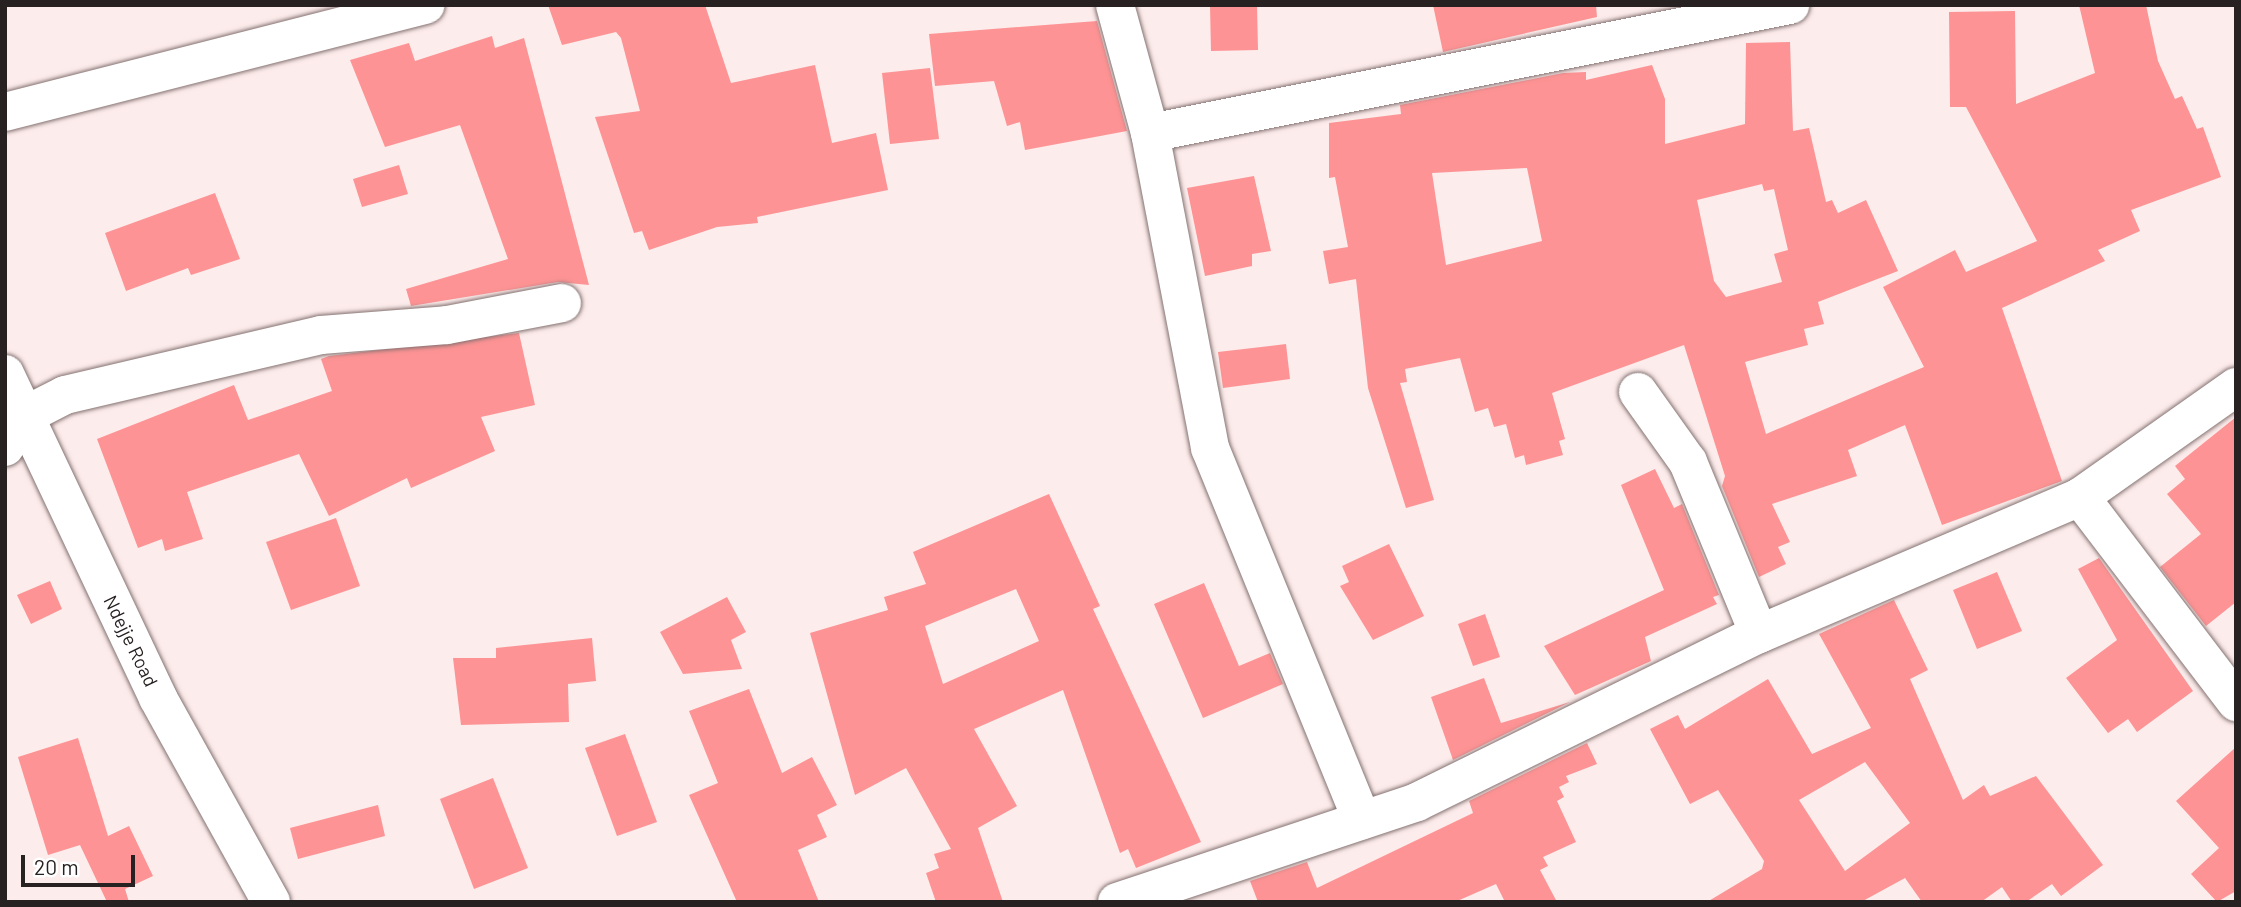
<!DOCTYPE html>
<style>
body{margin:0}
#map{position:relative;width:2241px;height:907px;overflow:hidden;background:#fceceb;font-family:Barlow,sans-serif}
div>[style]{position:absolute}
.building>*{inset:0;background:#fd9394}
.roads{filter:drop-shadow(0 0 2px #847271) drop-shadow(0 0 2px #847271)}
.street>*{height:38px;margin:-19px;padding:0 19px;transform-origin:19px;border-radius:19px;background:#fff}
.secondary>*{height:38px;margin:-19px;padding:0 19px;transform-origin:19px;border-radius:19px;background:#fff}
span{translate:-50% -50%;white-space:nowrap;text-align:center;line-height:1.15;-webkit-text-stroke:7px #fff;paint-order:stroke}
.street-label{font-size:19px;color:#282121}
.frame{position:absolute;inset:0;border:7px solid #282121;pointer-events:none}
.scale{position:absolute;left:21px;top:855px;width:114px;height:32px;box-sizing:border-box;border:4px solid #282121;border-top:0;padding-left:9px;font-size:21px;line-height:24px;white-space:nowrap;color:#282121;-webkit-text-stroke:5px #fff;paint-order:stroke}
</style>
<div id="map">
<div class="building">
<i style="clip-path:polygon(548px 5px,705px 5px,731px 83px,815px 65px,832px 143px,876px 133px,888px 190px,757px 217px,758px 223px,717px 227px,649px 250px,642px 231px,634px 233px,595px 117px,640px 111px,621px 38px,616px 32px,562px 45px)"></i>
<i style="clip-path:polygon(1210px 5px,1257px 5px,1258px 50px,1211px 51px)"></i>
<i style="clip-path:polygon(1433px 5px,1596px 5px,1597px 17px,1443px 52px)"></i>
<i style="clip-path:polygon(evenodd,2079px 5px,2146px 5px,2158px 61px,2175px 99px,2182px 96px,2197px 129px,2203px 127px,2221px 177px,2131px 210px,2140px 231px,2098px 250px,2105px 261px,2002px 308px,2062px 481px,1942px 525px,1905px 425px,1848px 450px,1857px 476px,1772px 504px,1790px 542px,1778px 547px,1786px 564px,1759px 577px,1722px 486px,1725px 476px,1684px 345px,1552px 393px,1565px 439px,1559px 441px,1563px 455px,1526px 465px,1524px 455px,1515px 458px,1506px 424px,1494px 427px,1488px 408px,1475px 412px,1460px 358px,1405px 369px,1407px 382px,1400px 383px,1434px 500px,1406px 508px,1368px 388px,1356px 279px,1329px 284px,1323px 251px,1348px 247px,1335px 177px,1329px 178px,1329px 123px,1401px 114px,1400px 105px,1563px 73px,1586px 72px,1586px 80px,1652px 65px,1665px 99px,1665px 144px,1745px 124px,1746px 43px,1790px 42px,1793px 131px,1809px 128px,1826px 202px,1832px 200px,1838px 213px,1866px 200px,1898px 271px,1818px 302px,1824px 324px,1804px 329px,1808px 345px,1745px 362px,1766px 434px,1924px 367px,1883px 287px,1955px 250px,1966px 272px,2037px 241px,1966px 107px,1950px 107px,1949px 12px,2015px 11px,2016px 104px,2095px 73px,2079px 5px,1527px 168px,1542px 241px,1446px 265px,1432px 173px,1527px 168px,2079px 5px,1762px 184px,1764px 191px,1774px 189px,1788px 250px,1774px 254px,1782px 282px,1726px 297px,1714px 281px,1697px 200px,1762px 184px)"></i>
<i style="clip-path:polygon(1097px 21px,1127px 131px,1025px 150px,1020px 122px,1007px 126px,994px 81px,935px 86px,929px 34px)"></i>
<i style="clip-path:polygon(492px 36px,495px 48px,524px 38px,589px 285px,558px 282px,411px 306px,406px 289px,508px 259px,460px 125px,385px 147px,350px 60px,409px 43px,415px 61px)"></i>
<i style="clip-path:polygon(930px 68px,939px 139px,890px 144px,882px 73px)"></i>
<i style="clip-path:polygon(399px 165px,408px 194px,362px 207px,353px 179px)"></i>
<i style="clip-path:polygon(1254px 176px,1271px 251px,1252px 254px,1252px 266px,1205px 276px,1187px 188px)"></i>
<i style="clip-path:polygon(215px 193px,240px 259px,191px 275px,188px 268px,126px 291px,105px 233px)"></i>
<i style="clip-path:polygon(519px 333px,535px 405px,481px 417px,495px 451px,411px 488px,407px 478px,329px 516px,299px 454px,187px 492px,203px 539px,165px 551px,162px 539px,138px 548px,97px 439px,234px 385px,248px 420px,332px 391px,321px 359px,329px 356px)"></i>
<i style="clip-path:polygon(1286px 344px,1290px 379px,1223px 388px,1218px 352px)"></i>
<i style="clip-path:polygon(2236px 417px,2236px 602px,2206px 626px,2160px 567px,2201px 534px,2167px 494px,2185px 479px,2175px 466px)"></i>
<i style="clip-path:polygon(1655px 469px,1674px 508px,1682px 504px,1719px 595px,1713px 597px,1717px 604px,1645px 637px,1651px 661px,1575px 695px,1544px 646px,1664px 590px,1621px 485px)"></i>
<i style="clip-path:polygon(evenodd,1049px 494px,1100px 606px,1093px 609px,1201px 842px,1136px 868px,1128px 849px,1120px 853px,1063px 690px,974px 729px,1017px 806px,978px 828px,1003px 902px,936px 902px,926px 873px,939px 868px,934px 854px,951px 849px,906px 768px,855px 795px,810px 633px,888px 610px,884px 597px,926px 584px,913px 552px,1049px 494px,1016px 589px,1039px 641px,943px 684px,925px 626px,1016px 589px)"></i>
<i style="clip-path:polygon(336px 518px,360px 586px,291px 610px,266px 542px)"></i>
<i style="clip-path:polygon(1389px 544px,1424px 616px,1373px 640px,1340px 586px,1349px 582px,1342px 566px)"></i>
<i style="clip-path:polygon(2099px 558px,2193px 691px,2137px 732px,2128px 719px,2108px 733px,2066px 678px,2117px 640px,2078px 569px)"></i>
<i style="clip-path:polygon(1997px 572px,2022px 631px,1977px 649px,1953px 590px)"></i>
<i style="clip-path:polygon(50px 581px,62px 609px,31px 624px,17px 595px)"></i>
<i style="clip-path:polygon(1204px 583px,1239px 666px,1270px 653px,1283px 684px,1203px 718px,1154px 604px)"></i>
<i style="clip-path:polygon(727px 597px,746px 632px,731px 640px,742px 669px,683px 674px,660px 632px)"></i>
<i style="clip-path:polygon(evenodd,1894px 600px,1928px 670px,1910px 679px,1963px 800px,1984px 785px,1990px 796px,2036px 776px,2103px 865px,2061px 896px,2052px 884px,2026px 902px,2012px 902px,2002px 887px,1981px 902px,1922px 902px,1905px 878px,1861px 902px,1707px 902px,1762px 869px,1764px 861px,1718px 790px,1690px 804px,1650px 729px,1678px 715px,1685px 729px,1768px 679px,1812px 754px,1871px 728px,1819px 634px,1894px 600px,1865px 762px,1910px 823px,1845px 871px,1799px 800px,1865px 762px)"></i>
<i style="clip-path:polygon(1485px 614px,1500px 657px,1473px 666px,1458px 624px)"></i>
<i style="clip-path:polygon(592px 638px,596px 681px,568px 684px,569px 722px,461px 725px,453px 658px,496px 658px,496px 648px)"></i>
<i style="clip-path:polygon(1484px 678px,1501px 723px,1570px 702px,1453px 760px,1431px 697px)"></i>
<i style="clip-path:polygon(749px 689px,782px 773px,812px 757px,837px 805px,817px 815px,827px 837px,798px 850px,819px 902px,737px 902px,689px 795px,718px 783px,689px 711px)"></i>
<i style="clip-path:polygon(625px 734px,657px 822px,617px 836px,585px 748px)"></i>
<i style="clip-path:polygon(78px 738px,108px 836px,129px 826px,153px 876px,125px 889px,129px 902px,107px 902px,80px 845px,48px 855px,18px 757px)"></i>
<i style="clip-path:polygon(1587px 743px,1597px 764px,1566px 776px,1569px 782px,1559px 787px,1564px 797px,1557px 801px,1576px 842px,1543px 857px,1548px 866px,1540px 870px,1557px 902px,1505px 902px,1496px 884px,1455px 902px,1258px 902px,1250px 881px,1307px 862px,1317px 888px,1473px 813px,1469px 801px)"></i>
<i style="clip-path:polygon(2236px 747px,2236px 891px,2217px 902px,2191px 874px,2219px 848px,2176px 801px)"></i>
<i style="clip-path:polygon(493px 778px,528px 868px,474px 889px,440px 799px)"></i>
<i style="clip-path:polygon(378px 805px,385px 836px,298px 859px,290px 828px)"></i>
</div>
<div class="roads">
<div class="street">
<i style="left:1115px;top:5px;width:133px;rotate:74.7deg"></i>
<i style="left:1150px;top:133px;width:321px;rotate:79.2deg"></i>
<i style="left:1210px;top:448px;width:402px;rotate:67.8deg"></i>
<i style="left:5px;top:112px;width:434px;rotate:-14.3deg"></i>
<i style="left:1150px;top:133px;width:653px;rotate:-11.31deg"></i>
<i style="left:1638px;top:392px;width:86px;rotate:54.5deg"></i>
<i style="left:1688px;top:462px;width:186px;rotate:67.6deg"></i>
<i style="left:5px;top:447px;width:34px;rotate:-60deg"></i>
<i style="left:22px;top:417px;width:48px;rotate:-27.1deg"></i>
<i style="left:65px;top:395px;width:263px;rotate:-13.2deg"></i>
<i style="left:321px;top:335px;width:126px;rotate:-4.5deg"></i>
<i style="left:447px;top:325px;width:117px;rotate:-10.8deg"></i>
<i style="left:2080px;top:497px;width:258px;rotate:52.7deg"></i>
<i style="left:1117px;top:902px;width:316px;rotate:-18.4deg"></i>
<i style="left:1417px;top:802px;width:381px;rotate:-26.2deg"></i>
<i style="left:1759px;top:634px;width:349px;rotate:-23.1deg"></i>
<i style="left:2080px;top:497px;width:191px;rotate:-35.2deg"></i>
</div>
<div class="secondary">
<i style="left:5px;top:374px;width:358px;rotate:64.7deg"></i>
<i style="left:158px;top:698px;width:233px;rotate:61deg"></i>
</div>
</div>
<div class="street-label">
<span style="left:131px;top:641px;rotate:64deg">Ndejje Road</span>
</div>
<div class="frame"></div>
<div class="scale">20 m</div>
</div>
